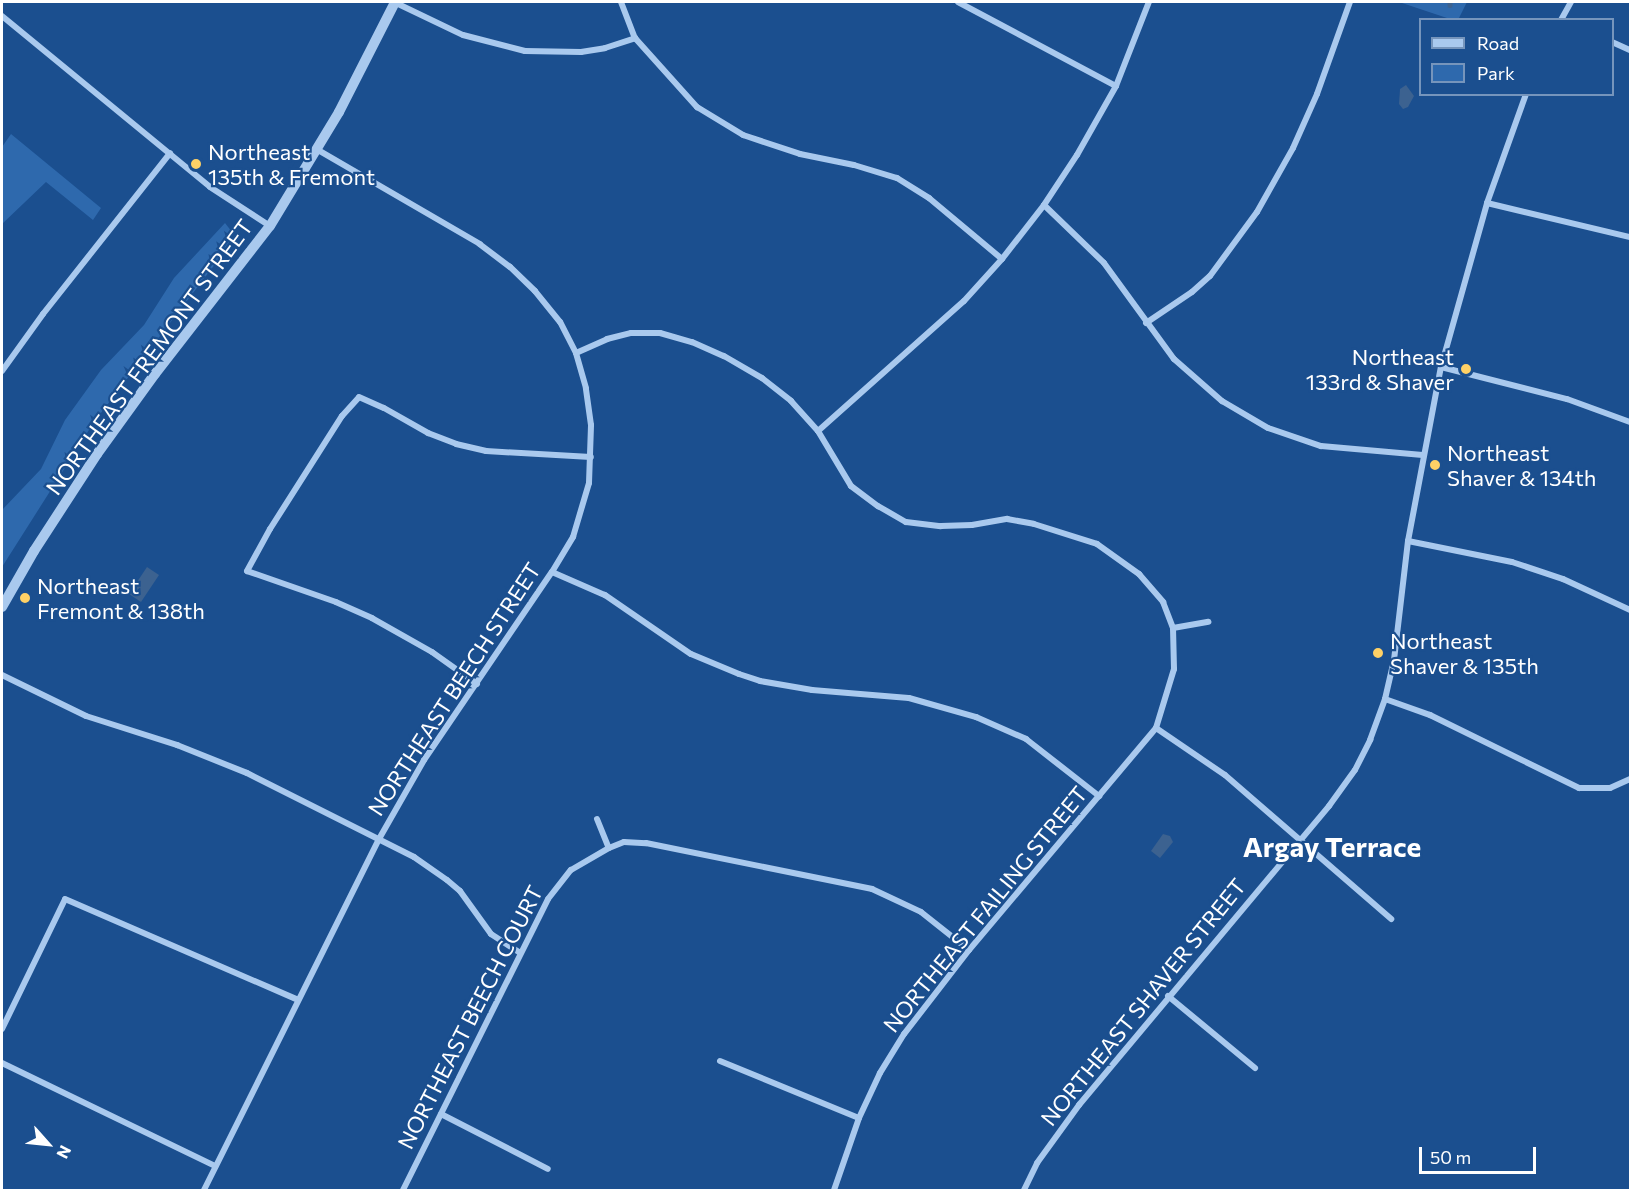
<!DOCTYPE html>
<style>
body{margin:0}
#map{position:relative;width:1632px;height:1192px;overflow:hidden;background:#1b4f8f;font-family:Commissioner,sans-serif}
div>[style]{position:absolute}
.green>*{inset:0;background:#2e69ad}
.water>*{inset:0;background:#3c6290}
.stream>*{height:4.5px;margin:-2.25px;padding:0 2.25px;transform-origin:2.25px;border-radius:2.25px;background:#3c6290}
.minor>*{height:6px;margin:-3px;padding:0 3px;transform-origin:3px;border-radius:3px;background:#a9c9ee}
.tertiary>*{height:10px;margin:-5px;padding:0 5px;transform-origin:5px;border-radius:5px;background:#a9c9ee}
.dots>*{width:16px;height:16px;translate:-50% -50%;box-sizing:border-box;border:3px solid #1b4f8f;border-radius:50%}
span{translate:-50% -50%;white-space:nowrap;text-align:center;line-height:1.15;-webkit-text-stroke:4.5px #1b4f8f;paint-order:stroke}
.poi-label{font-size:22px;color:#fff}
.left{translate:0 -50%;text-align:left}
.right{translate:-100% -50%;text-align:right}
.street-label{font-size:22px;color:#fff}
.district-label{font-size:28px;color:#fff;font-weight:700}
.frame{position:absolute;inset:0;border:3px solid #fff;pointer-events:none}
.legend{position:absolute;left:1419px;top:18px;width:195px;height:78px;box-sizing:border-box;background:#1b4f8f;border:2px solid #7695bc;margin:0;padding:8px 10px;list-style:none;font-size:18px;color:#fff}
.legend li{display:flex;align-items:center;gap:12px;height:30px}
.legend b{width:30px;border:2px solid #7695bc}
.north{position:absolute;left:18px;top:1114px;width:60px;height:60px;-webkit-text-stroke:4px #1b4f8f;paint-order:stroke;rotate:117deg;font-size:16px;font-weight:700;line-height:24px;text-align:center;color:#fff}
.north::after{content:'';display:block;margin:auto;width:21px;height:27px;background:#fff;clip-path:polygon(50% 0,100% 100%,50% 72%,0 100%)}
.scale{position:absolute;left:1419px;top:1147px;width:117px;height:27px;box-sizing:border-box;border:3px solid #fff;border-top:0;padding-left:8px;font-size:18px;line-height:21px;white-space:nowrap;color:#fff;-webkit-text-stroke:4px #1b4f8f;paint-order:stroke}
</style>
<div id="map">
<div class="green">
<i style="clip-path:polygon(1399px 2px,1467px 2px,1458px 20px,1450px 19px)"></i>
<i style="clip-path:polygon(11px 134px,101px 208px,93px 220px,46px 182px,2px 224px,2px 147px)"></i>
<i style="clip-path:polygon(225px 223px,232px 232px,229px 246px,94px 422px,2px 567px,2px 510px,41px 469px,65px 420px,101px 370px,144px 325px,174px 278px)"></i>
</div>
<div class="water">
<i style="clip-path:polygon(1406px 85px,1414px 96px,1408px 107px,1403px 109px,1399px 104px,1400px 89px)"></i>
<i style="clip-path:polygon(147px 567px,159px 575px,141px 602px,129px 594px)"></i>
<i style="clip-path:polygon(1163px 834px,1170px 836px,1173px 842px,1160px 858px,1151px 851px)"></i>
</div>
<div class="stream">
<i style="left:1450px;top:2px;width:3px;rotate:90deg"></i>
</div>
<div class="minor">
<i style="left:394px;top:2px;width:76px;rotate:25.6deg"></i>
<i style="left:463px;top:35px;width:64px;rotate:14.5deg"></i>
<i style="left:525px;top:51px;width:56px;rotate:1deg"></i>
<i style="left:581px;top:52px;width:24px;rotate:-9deg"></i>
<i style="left:605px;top:48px;width:32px;rotate:-18deg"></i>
<i style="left:621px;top:2px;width:39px;rotate:69deg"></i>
<i style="left:635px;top:38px;width:93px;rotate:48.1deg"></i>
<i style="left:697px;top:107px;width:54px;rotate:31.3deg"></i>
<i style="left:743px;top:135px;width:60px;rotate:18.4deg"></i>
<i style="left:800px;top:154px;width:55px;rotate:11.5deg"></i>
<i style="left:854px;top:165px;width:45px;rotate:16.8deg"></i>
<i style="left:897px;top:178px;width:38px;rotate:32deg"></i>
<i style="left:929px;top:198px;width:95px;rotate:39.9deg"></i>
<i style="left:958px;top:2px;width:179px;rotate:28deg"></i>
<i style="left:2px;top:16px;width:269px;rotate:39.4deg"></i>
<i style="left:210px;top:187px;width:72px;rotate:33deg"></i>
<i style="left:1561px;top:20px;width:21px;rotate:-61deg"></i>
<i style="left:1612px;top:42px;width:20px;rotate:24deg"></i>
<i style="left:1487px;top:203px;width:147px;rotate:13.4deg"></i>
<i style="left:1044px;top:205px;width:83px;rotate:44deg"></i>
<i style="left:1104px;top:263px;width:119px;rotate:53.9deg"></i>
<i style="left:1174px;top:359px;width:64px;rotate:41.2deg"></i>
<i style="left:1222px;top:401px;width:53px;rotate:30.4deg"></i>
<i style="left:1268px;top:428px;width:56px;rotate:18.8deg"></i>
<i style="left:1321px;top:446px;width:102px;rotate:5deg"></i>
<i style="left:1146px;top:323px;width:55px;rotate:-34deg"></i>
<i style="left:1192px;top:292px;width:24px;rotate:-42deg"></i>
<i style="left:1210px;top:276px;width:79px;rotate:-53.7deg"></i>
<i style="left:1257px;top:212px;width:73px;rotate:-60.6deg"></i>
<i style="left:1293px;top:148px;width:59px;rotate:-66deg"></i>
<i style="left:1317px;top:94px;width:98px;rotate:-70.3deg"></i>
<i style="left:576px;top:353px;width:34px;rotate:-24deg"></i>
<i style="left:607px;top:339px;width:25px;rotate:-14deg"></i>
<i style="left:631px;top:333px;width:29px"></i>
<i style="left:660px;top:333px;width:33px;rotate:16deg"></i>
<i style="left:692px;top:342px;width:35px;rotate:24deg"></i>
<i style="left:724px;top:356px;width:44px;rotate:30.1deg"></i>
<i style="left:762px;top:378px;width:37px;rotate:38deg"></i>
<i style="left:791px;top:401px;width:40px;rotate:48deg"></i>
<i style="left:818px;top:431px;width:64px;rotate:59deg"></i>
<i style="left:851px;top:486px;width:34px;rotate:37deg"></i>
<i style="left:878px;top:506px;width:32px;rotate:30deg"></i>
<i style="left:906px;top:522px;width:35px;rotate:7deg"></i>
<i style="left:941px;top:526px;width:31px;rotate:-2deg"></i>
<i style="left:972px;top:525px;width:36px;rotate:-10deg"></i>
<i style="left:1007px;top:519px;width:27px;rotate:10deg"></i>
<i style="left:1034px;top:524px;width:66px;rotate:17.6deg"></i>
<i style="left:1097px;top:544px;width:52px;rotate:35.5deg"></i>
<i style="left:1139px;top:574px;width:37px;rotate:49deg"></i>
<i style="left:1163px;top:602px;width:28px;rotate:69deg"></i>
<i style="left:1173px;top:628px;width:41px;rotate:88.6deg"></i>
<i style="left:1174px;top:669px;width:62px;rotate:107deg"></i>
<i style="left:1156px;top:728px;width:290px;rotate:130.1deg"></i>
<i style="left:969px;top:950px;width:106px;rotate:127.7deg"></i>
<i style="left:904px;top:1034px;width:46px;rotate:121.6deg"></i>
<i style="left:880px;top:1073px;width:50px;rotate:115deg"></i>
<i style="left:859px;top:1118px;width:76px;rotate:109.1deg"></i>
<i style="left:1441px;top:367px;width:130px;rotate:14.3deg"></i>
<i style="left:1567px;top:399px;width:67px;rotate:20.1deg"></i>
<i style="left:2px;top:371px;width:70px;rotate:-54.3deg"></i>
<i style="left:43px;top:314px;width:205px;rotate:-51.7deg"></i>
<i style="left:818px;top:431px;width:195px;rotate:-41.7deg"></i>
<i style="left:964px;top:301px;width:57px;rotate:-47.9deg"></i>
<i style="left:1002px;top:259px;width:68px;rotate:-52.1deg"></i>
<i style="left:1044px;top:205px;width:60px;rotate:-56.6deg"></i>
<i style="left:1077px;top:155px;width:79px;rotate:-60.5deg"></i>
<i style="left:1116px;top:86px;width:90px;rotate:-68.6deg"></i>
<i style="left:1408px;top:541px;width:106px;rotate:11.4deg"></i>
<i style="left:1512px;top:562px;width:54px;rotate:18.4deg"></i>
<i style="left:1563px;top:579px;width:74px;rotate:24.8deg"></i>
<i style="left:552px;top:572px;width:58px;rotate:23.5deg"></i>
<i style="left:605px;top:595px;width:104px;rotate:34.5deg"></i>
<i style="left:691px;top:654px;width:52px;rotate:22.6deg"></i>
<i style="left:739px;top:674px;width:22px;rotate:18deg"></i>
<i style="left:760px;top:681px;width:53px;rotate:9.8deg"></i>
<i style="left:812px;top:690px;width:97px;rotate:4.7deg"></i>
<i style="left:909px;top:698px;width:70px;rotate:15.8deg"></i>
<i style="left:976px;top:717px;width:55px;rotate:23.7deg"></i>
<i style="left:1026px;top:739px;width:93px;rotate:38deg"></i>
<i style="left:1173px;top:628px;width:36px;rotate:-10deg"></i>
<i style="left:2px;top:675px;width:93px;rotate:26deg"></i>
<i style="left:86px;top:716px;width:96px;rotate:17.7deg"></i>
<i style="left:177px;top:745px;width:75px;rotate:21.8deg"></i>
<i style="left:247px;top:773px;width:187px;rotate:26.7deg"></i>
<i style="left:414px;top:857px;width:40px;rotate:34.9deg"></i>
<i style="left:447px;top:880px;width:17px;rotate:40deg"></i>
<i style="left:460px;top:891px;width:53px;rotate:54.2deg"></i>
<i style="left:491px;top:934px;width:35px;rotate:33deg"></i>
<i style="left:477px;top:684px;width:55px;rotate:-144.6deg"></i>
<i style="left:432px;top:652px;width:69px;rotate:-150.5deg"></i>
<i style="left:372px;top:618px;width:39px;rotate:-156deg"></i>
<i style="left:336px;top:602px;width:94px;rotate:-160.8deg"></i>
<i style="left:247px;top:571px;width:48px;rotate:-61.3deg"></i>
<i style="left:270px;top:529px;width:134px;rotate:-57.5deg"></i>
<i style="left:342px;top:416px;width:25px;rotate:-48deg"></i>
<i style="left:359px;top:397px;width:27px;rotate:24deg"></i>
<i style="left:384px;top:408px;width:51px;rotate:29.6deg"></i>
<i style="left:428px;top:433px;width:30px;rotate:21deg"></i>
<i style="left:456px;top:444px;width:31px;rotate:13deg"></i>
<i style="left:486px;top:451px;width:105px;rotate:3.3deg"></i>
<i style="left:1385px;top:699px;width:48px;rotate:19.6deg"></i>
<i style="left:1430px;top:715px;width:166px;rotate:26.1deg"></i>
<i style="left:1579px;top:788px;width:31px"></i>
<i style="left:1610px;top:788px;width:22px;rotate:-24deg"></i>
<i style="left:1156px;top:728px;width:83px;rotate:34.3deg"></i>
<i style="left:1225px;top:775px;width:220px;rotate:40.9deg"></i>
<i style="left:597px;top:819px;width:31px;rotate:68deg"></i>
<i style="left:1168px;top:996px;width:113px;rotate:39.6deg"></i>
<i style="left:2px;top:1029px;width:144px;rotate:-64.1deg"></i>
<i style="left:65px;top:899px;width:254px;rotate:23.4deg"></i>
<i style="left:720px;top:1061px;width:150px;rotate:22.3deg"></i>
<i style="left:2px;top:1063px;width:237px;rotate:25.8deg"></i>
<i style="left:441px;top:1114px;width:120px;rotate:27.2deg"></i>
<i style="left:204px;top:1190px;width:392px;rotate:-63.5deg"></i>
<i style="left:379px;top:839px;width:91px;rotate:-60.3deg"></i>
<i style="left:424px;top:760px;width:227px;rotate:-55.8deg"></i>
<i style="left:552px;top:572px;width:41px;rotate:-59deg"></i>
<i style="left:573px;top:537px;width:56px;rotate:-73.5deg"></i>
<i style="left:589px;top:483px;width:58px;rotate:-88deg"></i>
<i style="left:591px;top:425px;width:37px;rotate:-98deg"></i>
<i style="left:586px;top:388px;width:36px;rotate:-106deg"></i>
<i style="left:576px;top:353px;width:35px;rotate:-117deg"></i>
<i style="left:560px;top:322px;width:40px;rotate:-129deg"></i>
<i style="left:535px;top:291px;width:35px;rotate:-136deg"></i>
<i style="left:510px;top:267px;width:38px;rotate:-143deg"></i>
<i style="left:480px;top:244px;width:187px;rotate:-149.9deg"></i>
<i style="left:403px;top:1190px;width:325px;rotate:-63.5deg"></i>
<i style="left:548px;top:899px;width:37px;rotate:-52deg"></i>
<i style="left:571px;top:870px;width:44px;rotate:-30.1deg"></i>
<i style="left:609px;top:848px;width:16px;rotate:-22deg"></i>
<i style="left:624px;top:842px;width:22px;rotate:3deg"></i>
<i style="left:646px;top:843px;width:231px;rotate:11.5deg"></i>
<i style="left:872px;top:889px;width:54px;rotate:25.1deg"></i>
<i style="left:921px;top:912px;width:61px;rotate:38.4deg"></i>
<i style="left:1024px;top:1190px;width:30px;rotate:-64deg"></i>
<i style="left:1037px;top:1163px;width:72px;rotate:-54.1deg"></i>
<i style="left:1079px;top:1105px;width:390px;rotate:-50.1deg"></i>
<i style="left:1329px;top:806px;width:44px;rotate:-54.2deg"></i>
<i style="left:1355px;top:770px;width:34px;rotate:-63deg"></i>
<i style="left:1370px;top:740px;width:44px;rotate:-69.9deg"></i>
<i style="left:1385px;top:699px;width:40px;rotate:-77deg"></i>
<i style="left:1394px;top:660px;width:120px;rotate:-83.3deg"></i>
<i style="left:1408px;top:541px;width:177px;rotate:-79.3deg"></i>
<i style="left:1441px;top:367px;width:170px;rotate:-74.3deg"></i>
<i style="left:1487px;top:203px;width:116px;rotate:-70.3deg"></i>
</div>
<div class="tertiary">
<i style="left:2px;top:607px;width:64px;rotate:-60.3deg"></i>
<i style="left:34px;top:551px;width:116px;rotate:-57deg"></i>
<i style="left:97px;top:454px;width:99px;rotate:-54.1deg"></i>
<i style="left:155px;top:374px;width:187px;rotate:-52.2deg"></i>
<i style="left:270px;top:226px;width:133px;rotate:-58.8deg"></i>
<i style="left:339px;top:112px;width:123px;rotate:-63deg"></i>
</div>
<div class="dots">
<i style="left:196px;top:164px;background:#ffd166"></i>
<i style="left:1466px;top:369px;background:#ffd166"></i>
<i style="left:1435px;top:465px;background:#ffd166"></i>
<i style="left:25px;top:598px;background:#ffd166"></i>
<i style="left:1378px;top:653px;background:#ffd166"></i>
</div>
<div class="poi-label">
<span class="left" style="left:208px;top:164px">Northeast<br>135th &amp; Fremont</span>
<span class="right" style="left:1454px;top:369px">Northeast<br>133rd &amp; Shaver</span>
<span class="left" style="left:1447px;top:465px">Northeast<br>Shaver &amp; 134th</span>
<span class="left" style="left:37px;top:598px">Northeast<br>Fremont &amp; 138th</span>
<span class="left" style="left:1390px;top:653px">Northeast<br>Shaver &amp; 135th</span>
</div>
<div class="street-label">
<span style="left:149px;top:357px;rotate:-54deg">NORTHEAST FREMONT STREET</span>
<span style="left:454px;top:689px;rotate:-57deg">NORTHEAST BEECH STREET</span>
<span style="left:985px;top:909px;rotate:-51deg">NORTHEAST FAILING STREET</span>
<span style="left:1143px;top:1002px;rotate:-51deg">NORTHEAST SHAVER STREET</span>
<span style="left:470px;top:1017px;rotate:-63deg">NORTHEAST BEECH COURT</span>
</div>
<div class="district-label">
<span style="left:1332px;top:846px">Argay Terrace</span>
</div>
<div class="frame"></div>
<ul class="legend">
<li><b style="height:8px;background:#a9c9ee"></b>Road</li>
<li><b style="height:16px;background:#2e69ad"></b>Park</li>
</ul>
<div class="north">N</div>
<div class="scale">50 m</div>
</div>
